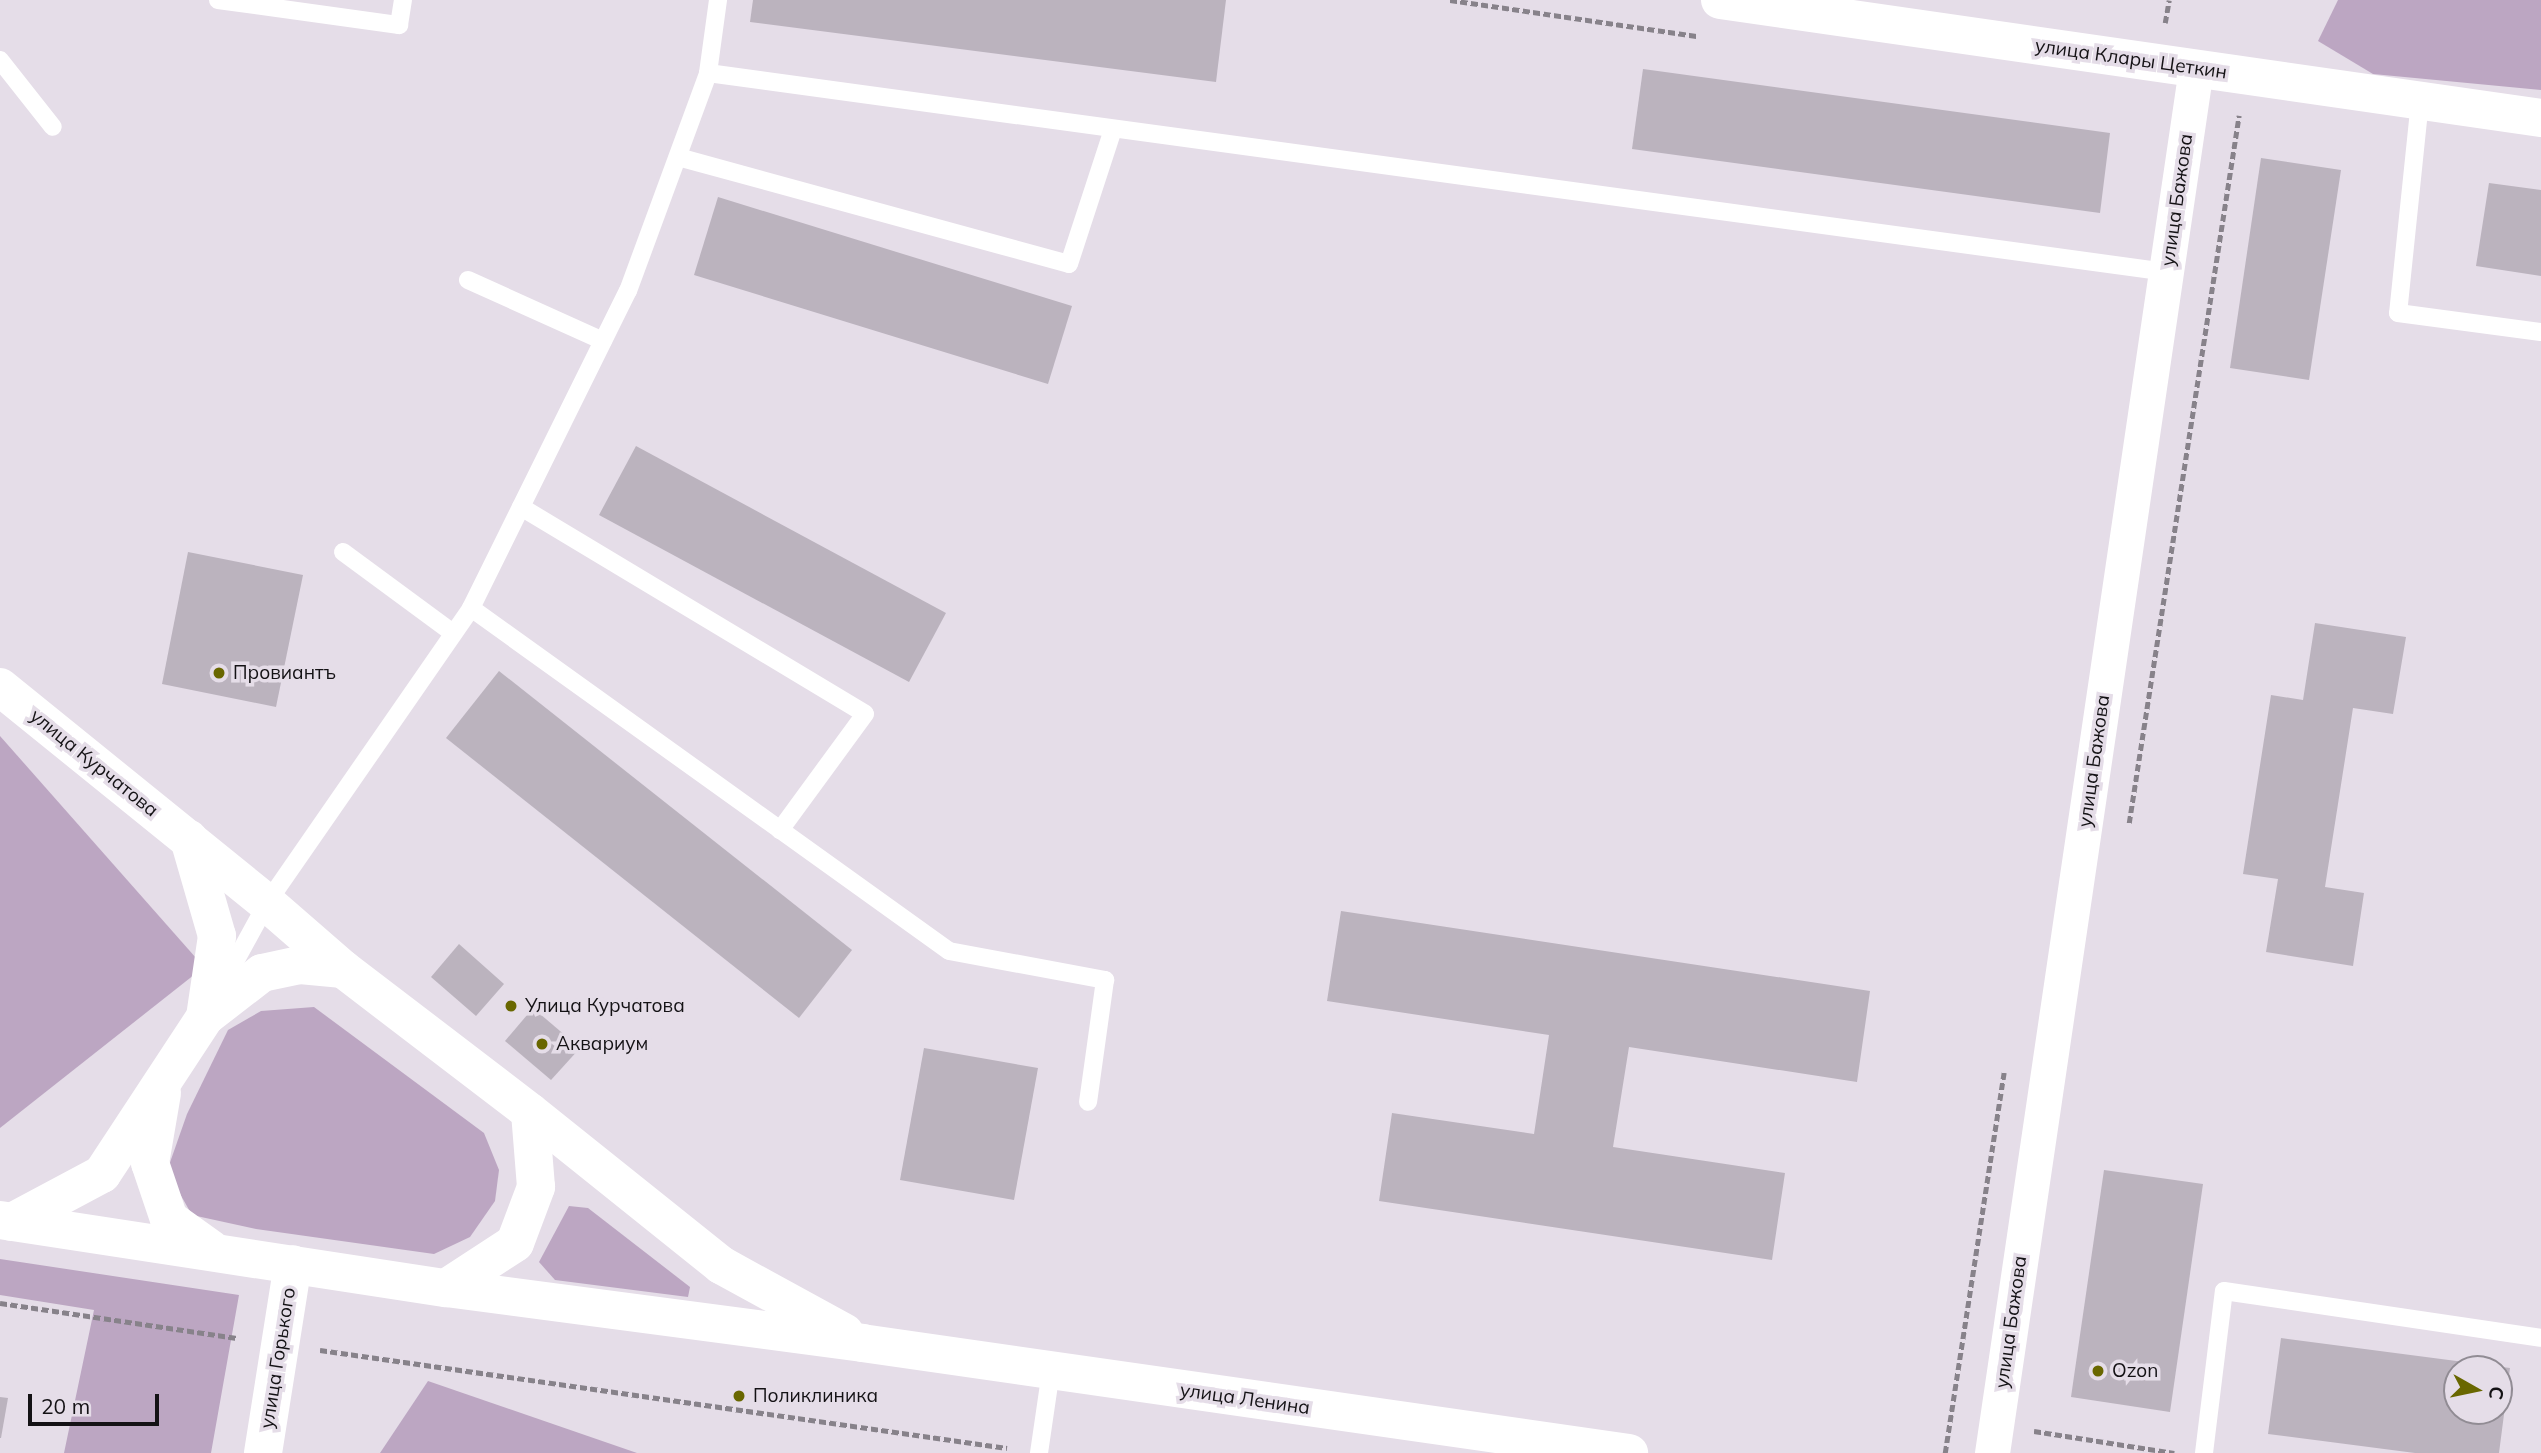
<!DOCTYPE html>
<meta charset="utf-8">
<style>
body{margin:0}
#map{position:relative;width:2541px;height:1453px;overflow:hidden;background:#e5dde8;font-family:Mulish,sans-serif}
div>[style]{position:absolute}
.green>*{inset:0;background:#bca6c2}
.building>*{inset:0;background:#bbb3be}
.path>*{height:4.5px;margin-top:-2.25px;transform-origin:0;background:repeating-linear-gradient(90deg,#87828a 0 7px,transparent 0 10.5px)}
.lane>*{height:18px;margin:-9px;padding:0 9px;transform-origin:9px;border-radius:9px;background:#fff}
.street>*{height:35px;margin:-17.5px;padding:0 17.5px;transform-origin:17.5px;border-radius:17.5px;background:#fff}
.secondary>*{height:38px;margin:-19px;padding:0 19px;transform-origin:19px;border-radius:19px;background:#fff}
.dots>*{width:19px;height:19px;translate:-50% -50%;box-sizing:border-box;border:4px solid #e5dde8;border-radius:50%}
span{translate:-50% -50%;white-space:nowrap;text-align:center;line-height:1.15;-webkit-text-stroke:7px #e5dde8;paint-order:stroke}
.street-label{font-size:19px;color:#141215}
.poi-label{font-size:19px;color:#141215}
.left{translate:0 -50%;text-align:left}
.north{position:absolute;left:2443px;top:1355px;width:70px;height:70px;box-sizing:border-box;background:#e5dde8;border:2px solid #918c94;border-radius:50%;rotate:99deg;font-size:19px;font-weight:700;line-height:28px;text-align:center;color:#141215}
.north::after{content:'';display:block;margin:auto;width:24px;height:32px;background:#696700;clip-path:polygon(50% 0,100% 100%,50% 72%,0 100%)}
.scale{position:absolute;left:28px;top:1394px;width:131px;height:32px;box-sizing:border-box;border:4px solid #141215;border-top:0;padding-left:9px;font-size:21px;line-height:24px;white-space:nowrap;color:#141215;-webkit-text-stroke:5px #e5dde8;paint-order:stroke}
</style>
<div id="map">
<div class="green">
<i style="clip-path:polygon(2338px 0,2541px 0,2541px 90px,2373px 74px,2318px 41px)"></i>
<i style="clip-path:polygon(0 736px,204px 967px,0 1128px)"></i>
<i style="clip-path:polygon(314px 1007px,484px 1133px,499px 1170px,495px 1201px,470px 1237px,434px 1254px,256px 1229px,192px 1215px,167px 1171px,187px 1114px,228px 1030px,261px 1011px)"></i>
<i style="clip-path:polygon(569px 1206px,588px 1208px,690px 1287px,688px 1297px,555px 1280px,539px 1262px)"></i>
<i style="clip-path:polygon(0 1259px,239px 1295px,211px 1453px,64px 1453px,94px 1310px,0 1295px)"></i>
<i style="clip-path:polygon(428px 1381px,637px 1453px,380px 1453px)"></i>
</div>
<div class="building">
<i style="clip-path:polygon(753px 0,1226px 0,1216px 82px,750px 22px)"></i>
<i style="clip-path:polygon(1643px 69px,2110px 133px,2100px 213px,1632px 149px)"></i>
<i style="clip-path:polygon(2261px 158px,2341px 170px,2309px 380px,2230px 368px)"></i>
<i style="clip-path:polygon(2489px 183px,2541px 190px,2541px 276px,2476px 266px)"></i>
<i style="clip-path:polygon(718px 197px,1072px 306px,1048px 384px,694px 275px)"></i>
<i style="clip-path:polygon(636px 446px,946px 613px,909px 682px,599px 515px)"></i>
<i style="clip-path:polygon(188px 552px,303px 575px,276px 707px,162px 684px)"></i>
<i style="clip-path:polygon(2315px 623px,2406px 637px,2393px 714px,2353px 708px,2325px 887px,2364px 893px,2353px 966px,2266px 952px,2278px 879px,2243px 874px,2271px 695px,2303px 700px)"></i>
<i style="clip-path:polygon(499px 671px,852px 950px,799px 1018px,446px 738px)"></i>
<i style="clip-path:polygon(1341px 911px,1870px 991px,1857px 1082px,1629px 1047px,1613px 1147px,1785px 1173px,1772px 1260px,1379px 1201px,1392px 1113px,1534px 1134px,1549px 1035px,1327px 1001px)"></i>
<i style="clip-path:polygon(459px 944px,504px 984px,476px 1016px,431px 977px)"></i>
<i style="clip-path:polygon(533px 1008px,580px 1048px,551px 1080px,505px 1041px)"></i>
<i style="clip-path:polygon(924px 1048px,1038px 1068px,1014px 1200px,900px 1180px)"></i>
<i style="clip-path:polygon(2104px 1170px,2203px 1184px,2170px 1412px,2071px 1397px)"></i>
<i style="clip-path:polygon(evenodd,2281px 1338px,2510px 1368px,2499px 1453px,2415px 1453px,2268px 1434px,2281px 1338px,2457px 1369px,2499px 1369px,2499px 1411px,2457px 1411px,2457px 1369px)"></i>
<i style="clip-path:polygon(0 1397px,8px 1398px,1px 1438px,0 1438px)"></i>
</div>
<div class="path">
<i style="left:1450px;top:0;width:249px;rotate:8.3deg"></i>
<i style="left:2165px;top:23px;width:23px;rotate:-80deg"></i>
<i style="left:2129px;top:823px;width:716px;rotate:-81.17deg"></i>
<i style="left:0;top:1303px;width:241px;rotate:8.4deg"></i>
<i style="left:320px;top:1350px;width:694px;rotate:8.12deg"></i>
<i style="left:2034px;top:1431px;width:142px;rotate:8.9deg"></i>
<i style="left:1945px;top:1453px;width:385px;rotate:-81.2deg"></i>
</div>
<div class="lane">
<i style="left:218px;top:0;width:183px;rotate:7.9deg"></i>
<i style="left:399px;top:25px;width:25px;rotate:-81deg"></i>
<i style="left:0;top:60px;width:85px;rotate:51.7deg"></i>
<i style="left:708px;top:73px;width:1473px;rotate:7.77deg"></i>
<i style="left:2420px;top:101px;width:213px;rotate:95.9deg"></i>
<i style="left:2398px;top:313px;width:144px;rotate:7.6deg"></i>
<i style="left:678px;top:157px;width:405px;rotate:15.3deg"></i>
<i style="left:1069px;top:264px;width:142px;rotate:-71.9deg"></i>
<i style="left:468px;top:280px;width:148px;rotate:24.3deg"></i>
<i style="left:521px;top:507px;width:401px;rotate:31deg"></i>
<i style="left:865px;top:714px;width:144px;rotate:126.2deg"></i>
<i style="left:343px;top:552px;width:137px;rotate:36.4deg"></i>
<i style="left:471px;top:608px;width:588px;rotate:35.66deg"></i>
<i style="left:949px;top:951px;width:159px;rotate:10.5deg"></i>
<i style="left:1105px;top:980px;width:123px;rotate:97.9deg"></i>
<i style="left:220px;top:989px;width:98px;rotate:-61.3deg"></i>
<i style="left:267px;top:903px;width:359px;rotate:-55.3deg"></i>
<i style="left:471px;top:608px;width:354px;rotate:-63.7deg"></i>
<i style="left:628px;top:291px;width:232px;rotate:-69.8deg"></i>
<i style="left:708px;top:73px;width:74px;rotate:-82.2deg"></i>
<i style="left:1039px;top:1453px;width:83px;rotate:-81.7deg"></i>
<i style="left:2204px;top:1453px;width:163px;rotate:-83deg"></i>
<i style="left:2224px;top:1291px;width:320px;rotate:8.4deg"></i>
</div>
<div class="street">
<i style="left:1992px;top:1453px;width:1399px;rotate:-81.62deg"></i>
</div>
<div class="secondary">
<i style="left:1720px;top:0;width:829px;rotate:8.18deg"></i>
<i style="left:0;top:687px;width:343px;rotate:39deg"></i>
<i style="left:267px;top:903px;width:101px;rotate:41deg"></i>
<i style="left:189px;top:839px;width:101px;rotate:73.9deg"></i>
<i style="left:217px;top:936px;width:82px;rotate:98.4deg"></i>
<i style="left:162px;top:1093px;width:71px;rotate:99.7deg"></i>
<i style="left:150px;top:1163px;width:59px;rotate:71.3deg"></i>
<i style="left:169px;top:1219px;width:52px;rotate:35.5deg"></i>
<i style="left:0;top:1220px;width:451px;rotate:8.7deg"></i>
<i style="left:446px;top:1288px;width:420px;rotate:7.5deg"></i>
<i style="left:862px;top:1343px;width:775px;rotate:8.16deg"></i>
<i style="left:12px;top:1222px;width:102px;rotate:-28.1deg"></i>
<i style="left:102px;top:1174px;width:188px;rotate:-56.7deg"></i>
<i style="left:205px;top:1017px;width:72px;rotate:-37.7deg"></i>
<i style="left:262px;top:973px;width:39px;rotate:-12deg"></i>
<i style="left:300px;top:965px;width:43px;rotate:5.3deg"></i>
<i style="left:343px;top:969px;width:235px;rotate:37.4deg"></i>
<i style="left:530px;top:1112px;width:245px;rotate:38.7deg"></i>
<i style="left:721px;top:1265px;width:141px;rotate:28.7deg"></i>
<i style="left:446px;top:1288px;width:82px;rotate:-33.1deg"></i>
<i style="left:515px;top:1243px;width:60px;rotate:-69.4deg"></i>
<i style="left:536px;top:1187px;width:75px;rotate:-94.6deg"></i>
<i style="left:263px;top:1453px;width:191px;rotate:-81deg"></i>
</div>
<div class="dots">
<i style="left:219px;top:673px;background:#696700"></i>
<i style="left:511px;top:1006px;background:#696700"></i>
<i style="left:542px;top:1044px;background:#696700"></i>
<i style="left:2098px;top:1371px;background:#696700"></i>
<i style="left:739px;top:1396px;background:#696700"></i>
</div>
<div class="street-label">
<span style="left:2131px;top:59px;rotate:8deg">улица Клары Цеткин</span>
<span style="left:2177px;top:200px;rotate:-82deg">улица Бажова</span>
<span style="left:2094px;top:761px;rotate:-82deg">улица Бажова</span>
<span style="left:94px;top:763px;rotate:39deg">улица Курчатова</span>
<span style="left:2011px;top:1322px;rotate:-82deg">улица Бажова</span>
<span style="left:278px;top:1358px;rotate:-81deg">улица Горького</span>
<span style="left:1245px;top:1399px;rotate:8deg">улица Ленина</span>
</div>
<div class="poi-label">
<span class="left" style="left:233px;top:673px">Провиантъ</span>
<span class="left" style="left:525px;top:1006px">Улица Курчатова</span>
<span class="left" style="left:556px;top:1044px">Аквариум</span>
<span class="left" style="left:2112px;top:1371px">Ozon</span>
<span class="left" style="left:753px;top:1396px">Поликлиника</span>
</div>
<div class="north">С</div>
<div class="scale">20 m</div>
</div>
